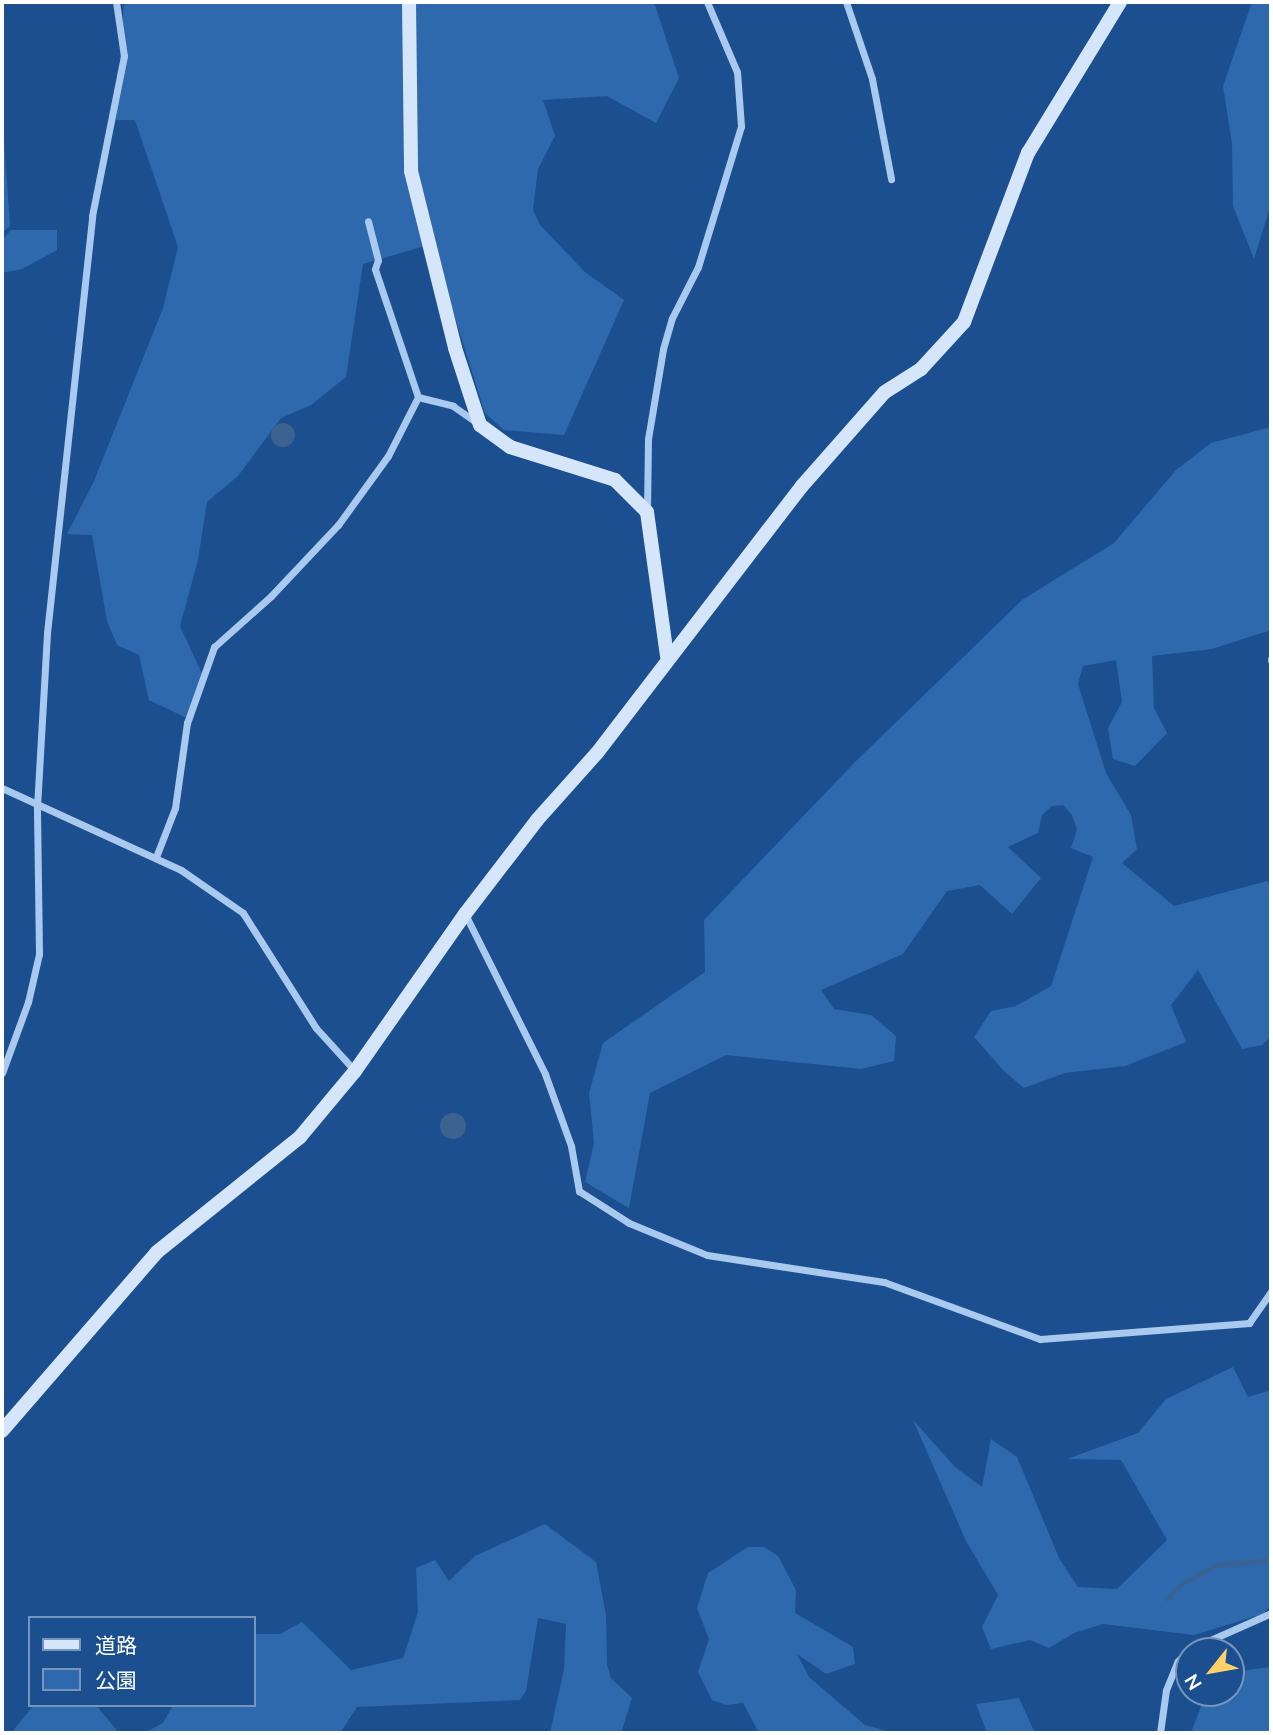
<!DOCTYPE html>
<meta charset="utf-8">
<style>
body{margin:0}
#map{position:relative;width:1273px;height:1735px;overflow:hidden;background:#1b4f8f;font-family:"Nunito Sans","Noto Sans JP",sans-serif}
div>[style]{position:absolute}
.green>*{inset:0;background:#2e69ad}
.water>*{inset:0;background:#3c6290}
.round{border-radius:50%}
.stream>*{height:3.5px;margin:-1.75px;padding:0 1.75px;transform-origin:1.75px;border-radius:1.75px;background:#3c6290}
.street>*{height:7px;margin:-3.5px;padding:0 3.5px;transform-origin:3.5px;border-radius:3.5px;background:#a9c9ee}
.secondary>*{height:14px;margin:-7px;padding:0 7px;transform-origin:7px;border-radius:7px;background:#d6e6fa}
span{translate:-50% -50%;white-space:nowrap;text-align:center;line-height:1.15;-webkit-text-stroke:5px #1b4f8f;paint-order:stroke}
.frame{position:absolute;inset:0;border:4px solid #fff;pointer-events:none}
.legend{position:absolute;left:28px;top:1616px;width:228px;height:91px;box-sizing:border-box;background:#1b4f8f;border:2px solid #7695bc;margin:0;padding:9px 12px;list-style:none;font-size:21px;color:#fff}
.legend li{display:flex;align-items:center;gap:14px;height:35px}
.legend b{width:35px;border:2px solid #7695bc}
.north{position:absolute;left:1175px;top:1637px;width:70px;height:70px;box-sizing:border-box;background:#1b4f8f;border:2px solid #7695bc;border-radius:50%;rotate:239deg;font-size:19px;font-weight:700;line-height:28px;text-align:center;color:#fff}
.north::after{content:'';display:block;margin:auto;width:24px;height:32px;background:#ffd166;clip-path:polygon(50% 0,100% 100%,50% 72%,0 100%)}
</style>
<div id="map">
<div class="green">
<i style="clip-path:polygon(124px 2px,654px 2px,679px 78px,656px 123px,607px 96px,543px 100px,555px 136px,538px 169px,533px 210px,540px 225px,585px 272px,624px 300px,564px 435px,504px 430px,485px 413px,432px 244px,363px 264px,346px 377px,311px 405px,281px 418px,238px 476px,207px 502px,198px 560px,180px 626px,202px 674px,193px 721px,149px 700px,139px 655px,117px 645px,107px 621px,92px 535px,67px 534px,94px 481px,163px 308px,178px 247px,135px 120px,116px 120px)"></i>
<i style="clip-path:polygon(1252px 2px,1271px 2px,1271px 204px,1254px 259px,1233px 206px,1232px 144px,1223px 86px)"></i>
<i style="clip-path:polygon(2px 111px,10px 226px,2px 233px)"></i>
<i style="clip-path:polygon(11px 230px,57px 230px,57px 250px,22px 269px,2px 273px,2px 240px)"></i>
<i style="clip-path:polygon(1271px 427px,1271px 630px,1212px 649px,1152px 656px,1154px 708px,1167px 733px,1135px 766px,1113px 759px,1108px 728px,1122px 702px,1116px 660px,1083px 666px,1078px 684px,1106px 773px,1131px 815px,1137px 849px,1122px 863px,1174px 906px,1267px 881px,1271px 884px,1271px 1037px,1262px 1045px,1242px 1049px,1198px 970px,1171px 1005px,1186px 1042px,1125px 1066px,1065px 1073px,1024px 1088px,1004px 1071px,974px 1037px,991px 1011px,1016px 1006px,1051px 986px,1093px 857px,1071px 848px,1077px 830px,1072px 815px,1063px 805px,1052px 806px,1042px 815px,1038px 833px,1008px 847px,1041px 878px,1012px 914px,980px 885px,947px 891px,903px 954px,821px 990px,834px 1009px,871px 1015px,896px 1036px,894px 1061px,861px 1069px,726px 1055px,650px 1093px,629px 1208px,585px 1182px,594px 1143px,589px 1093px,603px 1043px,705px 972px,704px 920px,855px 762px,1022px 600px,1114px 543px,1176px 470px,1211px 443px)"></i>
<i style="clip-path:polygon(1233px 1367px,1248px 1397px,1271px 1390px,1271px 1605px,1263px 1614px,1194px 1635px,1103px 1624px,1074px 1633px,1049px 1648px,1030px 1640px,991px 1649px,982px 1627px,998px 1595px,966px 1541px,913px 1420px,955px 1467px,982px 1487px,991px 1439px,1017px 1457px,1059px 1558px,1078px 1587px,1117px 1589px,1167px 1540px,1121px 1460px,1067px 1459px,1138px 1433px,1166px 1399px)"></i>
<i style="clip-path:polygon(545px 1524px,596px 1562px,606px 1615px,607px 1665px,611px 1678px,632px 1698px,621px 1733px,550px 1733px,564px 1669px,566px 1624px,538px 1618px,526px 1691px,520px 1700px,357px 1707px,340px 1733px,144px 1733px,163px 1723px,173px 1705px,254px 1705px,254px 1634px,280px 1634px,302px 1622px,351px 1670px,403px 1658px,418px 1612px,416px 1568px,435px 1560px,449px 1581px,475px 1556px)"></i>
<i style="clip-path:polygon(748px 1547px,764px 1547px,778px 1556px,796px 1590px,795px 1613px,853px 1647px,855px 1664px,826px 1674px,797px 1654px,809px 1677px,865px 1725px,893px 1733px,759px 1733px,743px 1703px,726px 1705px,712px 1700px,698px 1672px,709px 1639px,697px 1608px,708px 1573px)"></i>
<i style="clip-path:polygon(1271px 1667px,1271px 1733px,1191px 1733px,1206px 1693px,1231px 1693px,1231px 1672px)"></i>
<i style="clip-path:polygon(1019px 1698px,1035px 1733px,987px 1733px,976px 1704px)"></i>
<i style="clip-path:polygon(34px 1705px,96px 1705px,119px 1733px,11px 1733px)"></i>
</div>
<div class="water">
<i class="round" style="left:271px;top:423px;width:24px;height:24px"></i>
<i class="round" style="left:440px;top:1113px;width:26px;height:26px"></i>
</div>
<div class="stream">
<i style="left:1167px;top:1600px;width:23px;rotate:-45deg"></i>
<i style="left:1183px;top:1584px;width:38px;rotate:-29deg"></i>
<i style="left:1216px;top:1566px;width:55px;rotate:-6.2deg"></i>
</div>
<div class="street">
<i style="left:846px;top:2px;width:81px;rotate:71.3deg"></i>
<i style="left:872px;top:79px;width:102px;rotate:79.2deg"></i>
<i style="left:418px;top:397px;width:36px;rotate:14deg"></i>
<i style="left:453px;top:406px;width:29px;rotate:35deg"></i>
<i style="left:647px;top:511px;width:72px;rotate:-89.2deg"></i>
<i style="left:648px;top:439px;width:91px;rotate:-80.5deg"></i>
<i style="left:663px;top:349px;width:32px;rotate:-74deg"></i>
<i style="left:672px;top:318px;width:57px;rotate:-63deg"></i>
<i style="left:698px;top:267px;width:147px;rotate:-73deg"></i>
<i style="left:741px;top:126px;width:54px;rotate:-94.2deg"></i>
<i style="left:737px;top:72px;width:76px;rotate:-113.2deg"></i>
<i style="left:1271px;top:659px;width:1px;rotate:90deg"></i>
<i style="left:2px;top:788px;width:197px;rotate:24.6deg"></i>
<i style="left:181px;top:870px;width:75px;rotate:34.7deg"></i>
<i style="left:243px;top:913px;width:136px;rotate:57.6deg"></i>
<i style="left:316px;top:1028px;width:58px;rotate:47.8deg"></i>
<i style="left:156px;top:857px;width:53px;rotate:-68.8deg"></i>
<i style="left:175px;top:808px;width:86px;rotate:-82deg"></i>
<i style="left:187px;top:723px;width:81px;rotate:-70.4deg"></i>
<i style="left:214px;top:647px;width:76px;rotate:-41.8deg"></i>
<i style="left:271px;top:596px;width:98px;rotate:-46.7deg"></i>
<i style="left:338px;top:525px;width:85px;rotate:-54.1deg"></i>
<i style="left:388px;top:456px;width:66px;rotate:-63deg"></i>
<i style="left:418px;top:397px;width:135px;rotate:-108.6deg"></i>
<i style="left:375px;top:269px;width:9px;rotate:-72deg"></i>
<i style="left:378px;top:260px;width:40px;rotate:-104.4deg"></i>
<i style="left:465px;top:914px;width:179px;rotate:63.4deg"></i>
<i style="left:545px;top:1074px;width:77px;rotate:70.1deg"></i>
<i style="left:571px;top:1146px;width:46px;rotate:79.9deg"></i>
<i style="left:579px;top:1191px;width:59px;rotate:32.6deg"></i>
<i style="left:629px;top:1223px;width:84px;rotate:22.3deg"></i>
<i style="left:707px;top:1255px;width:179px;rotate:8.7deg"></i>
<i style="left:884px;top:1282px;width:166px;rotate:20.1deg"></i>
<i style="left:1040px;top:1339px;width:210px;rotate:-4.4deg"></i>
<i style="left:1249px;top:1323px;width:39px;rotate:-55deg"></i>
<i style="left:2px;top:1073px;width:76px;rotate:-69.9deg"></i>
<i style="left:28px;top:1002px;width:49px;rotate:-77.1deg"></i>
<i style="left:39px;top:954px;width:147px;rotate:-90.8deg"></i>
<i style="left:37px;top:807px;width:174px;rotate:-86.7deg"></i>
<i style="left:47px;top:633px;width:419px;rotate:-83.8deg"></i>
<i style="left:92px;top:216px;width:163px;rotate:-78.7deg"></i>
<i style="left:124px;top:56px;width:55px;rotate:-98.4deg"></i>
<i style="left:1160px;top:1733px;width:43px;rotate:-82.1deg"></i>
<i style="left:1166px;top:1690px;width:31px;rotate:-68deg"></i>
<i style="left:1178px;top:1661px;width:15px;rotate:-48deg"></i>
<i style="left:1188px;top:1650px;width:91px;rotate:-24deg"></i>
</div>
<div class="secondary">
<i style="left:409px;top:2px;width:169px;rotate:89.3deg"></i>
<i style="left:411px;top:171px;width:182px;rotate:76deg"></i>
<i style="left:455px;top:348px;width:81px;rotate:72deg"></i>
<i style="left:480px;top:425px;width:37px;rotate:36deg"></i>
<i style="left:510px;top:447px;width:110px;rotate:17.4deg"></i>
<i style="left:615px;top:480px;width:45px;rotate:45deg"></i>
<i style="left:647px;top:512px;width:146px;rotate:82.1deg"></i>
<i style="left:2px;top:1431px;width:237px;rotate:-49.1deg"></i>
<i style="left:157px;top:1252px;width:184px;rotate:-38.8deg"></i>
<i style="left:300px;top:1137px;width:86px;rotate:-50.2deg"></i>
<i style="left:355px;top:1071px;width:192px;rotate:-55deg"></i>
<i style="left:465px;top:914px;width:118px;rotate:-52.5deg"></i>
<i style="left:537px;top:820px;width:90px;rotate:-48.2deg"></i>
<i style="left:597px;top:753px;width:337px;rotate:-52.5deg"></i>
<i style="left:802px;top:486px;width:125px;rotate:-48.6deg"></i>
<i style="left:885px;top:392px;width:43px;rotate:-32.6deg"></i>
<i style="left:921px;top:369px;width:64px;rotate:-47.5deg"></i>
<i style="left:964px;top:322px;width:181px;rotate:-69.3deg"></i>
<i style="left:1028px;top:153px;width:177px;rotate:-58.6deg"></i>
</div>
<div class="frame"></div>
<ul class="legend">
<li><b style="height:9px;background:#d6e6fa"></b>道路</li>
<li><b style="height:19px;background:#2e69ad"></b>公園</li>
</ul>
<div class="north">N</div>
</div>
